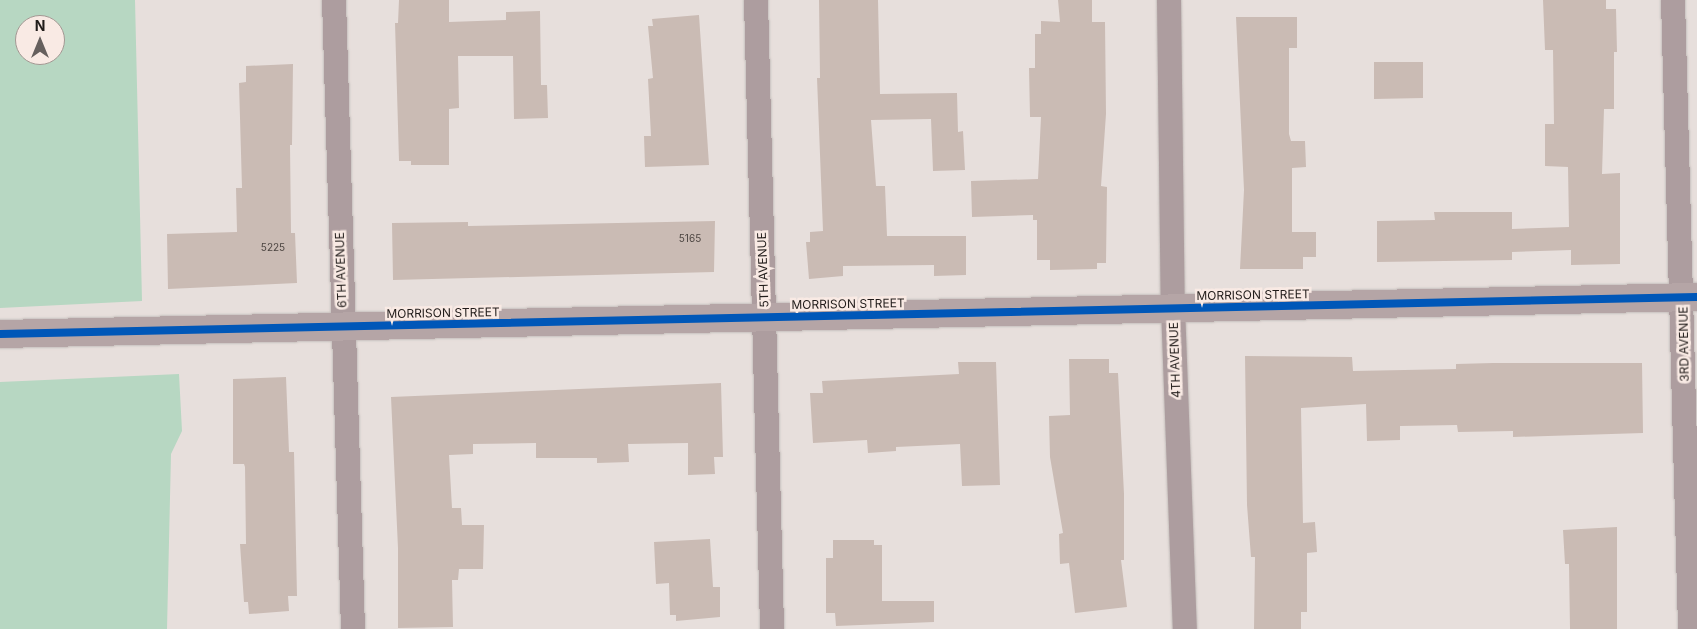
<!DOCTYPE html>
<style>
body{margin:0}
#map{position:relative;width:1697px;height:629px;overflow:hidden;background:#e7dfdc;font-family:Inter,sans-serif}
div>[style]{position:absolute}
.green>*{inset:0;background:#b7d7c2}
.building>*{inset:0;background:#cabbb4}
.roads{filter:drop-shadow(0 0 1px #c3bdba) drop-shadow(0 0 1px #c3bdba)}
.street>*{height:24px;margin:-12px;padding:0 12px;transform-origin:12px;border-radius:12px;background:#ad9d9f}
.secondary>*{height:28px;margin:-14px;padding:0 14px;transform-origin:14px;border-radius:14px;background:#b5a5a6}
.cycleway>*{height:8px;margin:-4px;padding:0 4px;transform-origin:4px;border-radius:4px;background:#0057b8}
span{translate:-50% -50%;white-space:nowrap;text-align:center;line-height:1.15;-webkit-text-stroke:5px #f9eae4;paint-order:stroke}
.number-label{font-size:10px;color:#4b4440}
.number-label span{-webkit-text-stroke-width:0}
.street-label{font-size:12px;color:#211c1a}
.north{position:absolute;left:15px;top:15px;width:50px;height:50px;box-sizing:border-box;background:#f9eae4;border:1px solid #a39893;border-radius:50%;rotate:0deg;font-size:14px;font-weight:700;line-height:20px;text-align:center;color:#211c1a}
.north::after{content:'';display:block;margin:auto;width:18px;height:22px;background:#66605e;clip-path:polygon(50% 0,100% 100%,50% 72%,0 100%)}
</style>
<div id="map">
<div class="green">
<i style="clip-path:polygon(evenodd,0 0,135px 0,142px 301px,0 308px,0 0,25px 25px,55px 25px,55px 55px,25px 55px,25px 25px)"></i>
<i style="clip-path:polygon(179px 374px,182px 431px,171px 454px,167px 629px,0 629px,0 382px)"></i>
</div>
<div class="building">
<i style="clip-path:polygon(399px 0,449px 0,449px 22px,506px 20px,506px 12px,540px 11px,541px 85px,547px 85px,548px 118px,514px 119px,513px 56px,458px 56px,459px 108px,449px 109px,449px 165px,411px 165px,411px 161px,399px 161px,395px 23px,398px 23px)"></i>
<i style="clip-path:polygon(819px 0,878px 0,880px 94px,957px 93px,958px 132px,963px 131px,965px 170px,933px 171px,931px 119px,871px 120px,876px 186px,885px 186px,887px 236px,966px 236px,966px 275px,934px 276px,934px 265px,843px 266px,843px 276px,809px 279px,806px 242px,810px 242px,810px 232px,823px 231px,817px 78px,820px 78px)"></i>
<i style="clip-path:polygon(1058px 0,1092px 0,1092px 22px,1105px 22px,1106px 114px,1101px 186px,1107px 187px,1106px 263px,1097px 263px,1097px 269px,1050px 270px,1050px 260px,1037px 260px,1037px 220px,1033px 220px,1033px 215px,972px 217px,971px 181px,1038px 179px,1041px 117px,1030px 117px,1029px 68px,1035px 68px,1035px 34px,1041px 34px,1041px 21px,1060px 22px)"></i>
<i style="clip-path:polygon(1543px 0,1606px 0,1606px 9px,1616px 9px,1617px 52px,1614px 52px,1614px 109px,1604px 109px,1602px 174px,1620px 173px,1620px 264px,1571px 265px,1571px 250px,1512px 252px,1512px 260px,1377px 262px,1377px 221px,1435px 220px,1434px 212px,1512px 212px,1512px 229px,1569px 227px,1568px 167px,1545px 166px,1545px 124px,1554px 124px,1553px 50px,1545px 50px)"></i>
<i style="clip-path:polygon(699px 15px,709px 165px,645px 167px,644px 136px,651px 136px,648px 79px,653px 78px,648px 26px,653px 26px,652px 19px)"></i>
<i style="clip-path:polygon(1236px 17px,1297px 17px,1297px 48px,1289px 48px,1289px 134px,1291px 141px,1305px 141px,1306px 167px,1292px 168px,1292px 232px,1316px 232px,1316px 257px,1303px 257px,1303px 269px,1240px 269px,1244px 190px)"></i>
<i style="clip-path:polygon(1374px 62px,1423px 62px,1423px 98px,1374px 99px)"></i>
<i style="clip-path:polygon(293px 64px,292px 145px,290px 145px,291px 233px,295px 233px,297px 283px,168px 289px,167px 234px,237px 232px,236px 188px,242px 188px,239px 83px,246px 82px,246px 66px)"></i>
<i style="clip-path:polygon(715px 221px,714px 272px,393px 280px,392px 223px,468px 222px,468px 226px)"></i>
<i style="clip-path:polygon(1245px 356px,1352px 357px,1353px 371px,1456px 369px,1456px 364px,1493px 363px,1642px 363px,1643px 433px,1513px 437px,1513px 431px,1458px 432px,1457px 425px,1400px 426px,1400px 440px,1367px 441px,1366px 404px,1301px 408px,1303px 523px,1315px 522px,1317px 552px,1307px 553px,1307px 612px,1301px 612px,1301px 629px,1254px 629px,1255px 557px,1251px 557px,1247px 505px)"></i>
<i style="clip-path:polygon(1069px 359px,1109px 359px,1109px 373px,1118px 373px,1124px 494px,1124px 560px,1121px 560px,1127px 607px,1075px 613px,1069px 563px,1060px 564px,1059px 534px,1063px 533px,1050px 457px,1049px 416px,1070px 415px)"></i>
<i style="clip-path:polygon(958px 362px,996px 362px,1000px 485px,962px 486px,960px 444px,896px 447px,896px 451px,868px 453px,867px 440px,813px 443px,810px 393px,823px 393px,822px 381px,959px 374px)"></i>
<i style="clip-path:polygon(286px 377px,289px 452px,294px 452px,297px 596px,288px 596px,289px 611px,249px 614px,248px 602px,244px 602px,240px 544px,246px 544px,245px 467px,244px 464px,233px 464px,233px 379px)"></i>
<i style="clip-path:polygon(721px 383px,723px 457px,714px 457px,715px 474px,688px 475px,688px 443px,628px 444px,629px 462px,597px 463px,597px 458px,536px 458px,536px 443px,473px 444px,473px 454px,449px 455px,452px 508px,461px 508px,462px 525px,484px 525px,483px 569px,459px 569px,458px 580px,452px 580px,453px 627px,398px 628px,398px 548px,391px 397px)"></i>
<i style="clip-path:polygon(1617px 527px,1617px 629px,1570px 629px,1569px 564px,1565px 564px,1563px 530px)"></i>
<i style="clip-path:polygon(710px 539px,713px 587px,720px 587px,720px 617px,676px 621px,676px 615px,670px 615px,669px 583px,656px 584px,654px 542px)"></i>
<i style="clip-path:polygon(833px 540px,874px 540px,874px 545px,882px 545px,882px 601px,934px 601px,934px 622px,836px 626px,835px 613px,826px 613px,826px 558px,833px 558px)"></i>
</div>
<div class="roads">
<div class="street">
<i style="left:334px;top:0;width:629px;rotate:88.27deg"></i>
<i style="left:756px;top:0;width:629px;rotate:88.54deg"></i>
<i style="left:1169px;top:0;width:307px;rotate:89.3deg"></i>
<i style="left:1173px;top:307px;width:322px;rotate:87.9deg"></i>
<i style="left:1673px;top:0;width:629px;rotate:88.45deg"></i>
</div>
<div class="secondary">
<i style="left:0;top:334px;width:1697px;rotate:-1.25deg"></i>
</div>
</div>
<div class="cycleway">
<i style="left:0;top:334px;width:1697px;rotate:-1.25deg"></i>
</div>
<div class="number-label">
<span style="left:690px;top:239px">5165</span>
<span style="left:273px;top:248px">5225</span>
</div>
<div class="street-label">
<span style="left:341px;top:270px;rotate:-92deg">6TH AVENUE</span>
<span style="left:763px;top:270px;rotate:-92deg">5TH AVENUE</span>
<span style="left:1253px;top:295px;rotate:-1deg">MORRISON STREET</span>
<span style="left:848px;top:304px;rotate:-1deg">MORRISON STREET</span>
<span style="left:443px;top:313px;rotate:-1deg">MORRISON STREET</span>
<span style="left:1684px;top:344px;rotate:-91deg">3RD AVENUE</span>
<span style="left:1175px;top:360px;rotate:-92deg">4TH AVENUE</span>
</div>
<div class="north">N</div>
</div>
